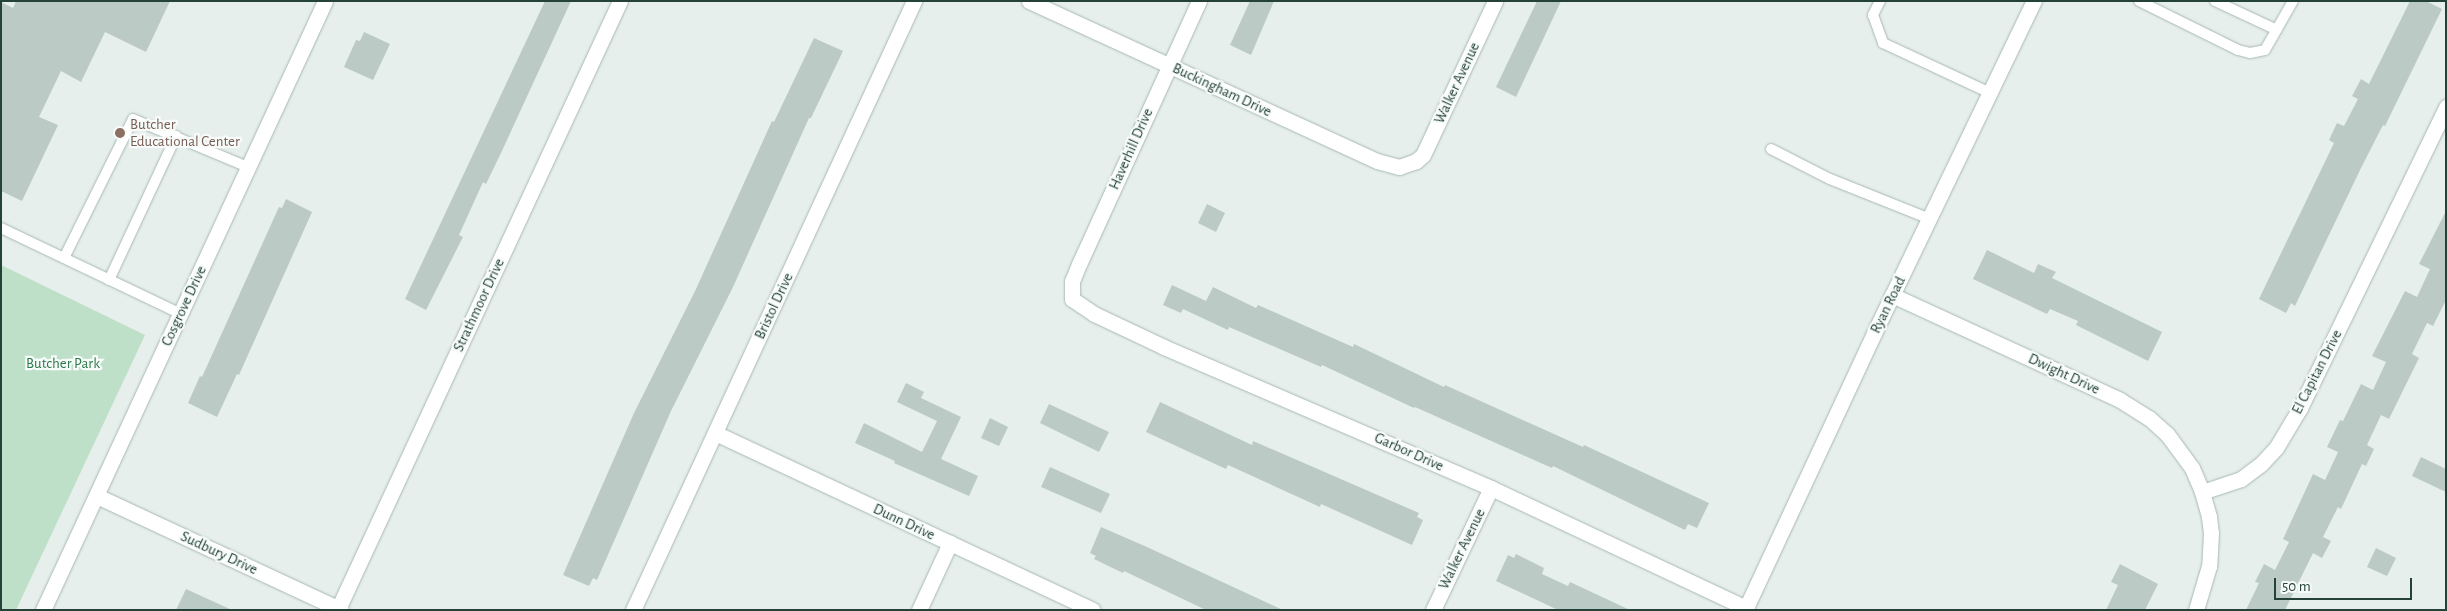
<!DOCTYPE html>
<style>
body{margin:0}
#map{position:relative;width:2447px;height:611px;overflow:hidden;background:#e6efeb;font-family:"Alegreya Sans",sans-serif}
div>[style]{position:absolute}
.green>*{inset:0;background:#bfe0c8}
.building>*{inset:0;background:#bbcac4}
.roads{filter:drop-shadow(0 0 1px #a8b8b2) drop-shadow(0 0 1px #a8b8b2)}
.service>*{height:10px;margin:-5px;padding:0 5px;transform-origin:5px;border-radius:5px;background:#fff}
.minor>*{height:15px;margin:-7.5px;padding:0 7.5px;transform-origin:7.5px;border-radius:7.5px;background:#fff}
.secondary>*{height:15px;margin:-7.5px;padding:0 7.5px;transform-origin:7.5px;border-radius:7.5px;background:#fff}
.dots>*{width:14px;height:14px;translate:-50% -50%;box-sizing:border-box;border:2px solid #f7fbf9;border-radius:50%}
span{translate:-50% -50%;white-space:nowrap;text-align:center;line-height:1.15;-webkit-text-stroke:4.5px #f7fbf9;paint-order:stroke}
.street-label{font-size:15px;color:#24423a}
.education-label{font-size:15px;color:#785e54}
.left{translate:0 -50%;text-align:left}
.park-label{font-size:15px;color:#2d7a4b}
.frame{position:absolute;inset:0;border:2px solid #24423a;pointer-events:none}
.scale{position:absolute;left:2274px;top:578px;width:138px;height:22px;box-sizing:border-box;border:2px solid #24423a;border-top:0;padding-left:6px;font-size:15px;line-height:18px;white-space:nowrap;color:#24423a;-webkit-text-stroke:4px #f7fbf9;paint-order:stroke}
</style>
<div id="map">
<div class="green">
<i style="clip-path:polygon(1px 265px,145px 335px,16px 610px,1px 610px)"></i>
</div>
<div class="building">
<i style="clip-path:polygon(16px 1px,170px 1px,146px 52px,105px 32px,81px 82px,61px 71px,39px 117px,58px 125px,22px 201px,1px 191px,1px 2px,13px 8px)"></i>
<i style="clip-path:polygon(545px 1px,571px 1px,501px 153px,486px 184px,483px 182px,459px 235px,463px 237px,426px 310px,405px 299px)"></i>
<i style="clip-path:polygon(1250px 1px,1274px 1px,1251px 55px,1230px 45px)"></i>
<i style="clip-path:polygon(1537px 1px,1561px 1px,1516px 97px,1496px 87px)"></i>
<i style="clip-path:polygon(2410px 1px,2426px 1px,2442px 9px,2385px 126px,2383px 125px,2361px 168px,2295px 306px,2291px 303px,2286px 313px,2259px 299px,2334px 143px,2329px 140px,2337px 123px,2344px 126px,2358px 99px,2352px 96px,2361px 79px,2369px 84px)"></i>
<i style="clip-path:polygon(364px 32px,390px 44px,373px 80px,344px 67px,356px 40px,360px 41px)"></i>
<i style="clip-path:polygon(814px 38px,843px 51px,811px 118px,809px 118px,733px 287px,671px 411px,597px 580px,593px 578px,589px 586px,563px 575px,634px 413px,696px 289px,772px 121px,774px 122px)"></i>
<i style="clip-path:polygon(286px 199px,312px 212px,239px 375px,237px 374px,217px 417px,188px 403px,200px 376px,202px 377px,279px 207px,282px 208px)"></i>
<i style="clip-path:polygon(1207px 204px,1225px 213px,1216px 232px,1198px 223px)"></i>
<i style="clip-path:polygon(2446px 211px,2446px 300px,2433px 326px,2427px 323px,2412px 354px,2419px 358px,2389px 419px,2381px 415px,2367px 445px,2374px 449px,2366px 466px,2362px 464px,2341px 509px,2338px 507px,2323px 537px,2331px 541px,2322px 558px,2313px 553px,2285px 610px,2246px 610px,2259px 583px,2255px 582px,2264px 564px,2275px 570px,2289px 542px,2283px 539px,2313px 474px,2325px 480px,2338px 452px,2327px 447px,2340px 420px,2343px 421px,2361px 384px,2373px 390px,2386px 362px,2372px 356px,2405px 291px,2417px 297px,2430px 269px,2419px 264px)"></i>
<i style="clip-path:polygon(1987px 250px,2034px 273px,2038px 264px,2056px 272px,2052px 278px,2162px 332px,2148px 361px,2076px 325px,2078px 321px,2050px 309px,2047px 314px,1973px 279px)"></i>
<i style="clip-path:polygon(1172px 285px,1206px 301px,1213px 287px,1256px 308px,1258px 305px,1353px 347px,1354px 344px,1444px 387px,1445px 385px,1583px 447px,1584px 445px,1709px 503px,1697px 528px,1688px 524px,1685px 530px,1553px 466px,1552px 468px,1415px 407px,1414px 408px,1322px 365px,1321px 367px,1229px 327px,1228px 330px,1183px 309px,1181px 313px,1163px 305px)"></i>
<i style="clip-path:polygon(906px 383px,924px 392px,921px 398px,961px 417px,941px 459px,978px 476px,969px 496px,894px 463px,895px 461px,855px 443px,864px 423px,922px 452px,937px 421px,897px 402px)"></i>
<i style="clip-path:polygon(1160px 402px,1252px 445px,1253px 441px,1419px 513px,1417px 517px,1423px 520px,1412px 545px,1321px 504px,1320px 507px,1228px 465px,1226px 469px,1146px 432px)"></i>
<i style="clip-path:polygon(1049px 404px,1109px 432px,1099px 452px,1040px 423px)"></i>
<i style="clip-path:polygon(990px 418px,1008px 427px,999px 446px,981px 438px)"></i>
<i style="clip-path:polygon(2421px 457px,2446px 469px,2446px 492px,2412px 476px)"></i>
<i style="clip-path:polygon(1050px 467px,1110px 494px,1101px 513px,1041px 487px)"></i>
<i style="clip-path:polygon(1101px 527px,1147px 547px,1283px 610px,1206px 610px,1124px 571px,1123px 573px,1094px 559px,1096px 556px,1090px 553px)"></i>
<i style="clip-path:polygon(2376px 548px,2396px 558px,2387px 576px,2367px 567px)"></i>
<i style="clip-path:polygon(1516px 554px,1544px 568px,1542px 574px,1568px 586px,1570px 582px,1630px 610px,1558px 610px,1496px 581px,1508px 555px,1514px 558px)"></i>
<i style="clip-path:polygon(2120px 564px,2158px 584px,2145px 610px,2106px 610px,2118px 585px,2111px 582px)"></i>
<i style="clip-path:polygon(186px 589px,232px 610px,176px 610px)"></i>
</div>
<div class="roads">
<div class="service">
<i style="left:1880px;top:1px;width:16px;rotate:117deg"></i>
<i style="left:1873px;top:15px;width:30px;rotate:70deg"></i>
<i style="left:1883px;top:43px;width:118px;rotate:25deg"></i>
<i style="left:2139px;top:1px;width:110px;rotate:26.3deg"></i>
<i style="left:2238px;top:50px;width:12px;rotate:14deg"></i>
<i style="left:2250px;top:53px;width:15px;rotate:-11deg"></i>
<i style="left:2265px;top:50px;width:56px;rotate:-60.3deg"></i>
<i style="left:2215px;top:1px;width:68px;rotate:25.1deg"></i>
<i style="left:1771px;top:149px;width:66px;rotate:27deg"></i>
<i style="left:1830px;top:179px;width:108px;rotate:21.8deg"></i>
<i style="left:1px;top:228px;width:199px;rotate:25.5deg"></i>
<i style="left:64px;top:258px;width:155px;rotate:-63.6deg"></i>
<i style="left:133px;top:119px;width:125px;rotate:22.7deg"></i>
<i style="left:109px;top:280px;width:159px;rotate:-65deg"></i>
</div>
<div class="minor">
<i style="left:1029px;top:1px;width:383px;rotate:24.7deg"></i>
<i style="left:1377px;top:161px;width:23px;rotate:15deg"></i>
<i style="left:1399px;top:167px;width:18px;rotate:-19deg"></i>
<i style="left:1416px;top:161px;width:9px;rotate:-41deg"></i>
<i style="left:1423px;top:155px;width:170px;rotate:-64.9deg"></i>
<i style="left:1199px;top:1px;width:289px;rotate:114.5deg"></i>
<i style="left:1079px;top:264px;width:18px;rotate:112deg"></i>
<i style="left:1072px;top:281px;width:18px;rotate:90deg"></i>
<i style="left:1072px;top:299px;width:27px;rotate:34deg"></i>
<i style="left:1094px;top:314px;width:77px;rotate:25.2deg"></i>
<i style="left:1164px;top:347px;width:356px;rotate:23.3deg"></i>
<i style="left:1491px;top:488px;width:282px;rotate:25.2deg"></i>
<i style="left:1892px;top:295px;width:251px;rotate:24.7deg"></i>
<i style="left:2120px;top:400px;width:34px;rotate:32deg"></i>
<i style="left:2149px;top:418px;width:24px;rotate:42deg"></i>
<i style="left:2167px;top:434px;width:42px;rotate:53.7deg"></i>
<i style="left:2192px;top:468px;width:26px;rotate:67deg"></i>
<i style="left:2202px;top:492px;width:26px;rotate:74deg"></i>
<i style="left:2209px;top:517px;width:16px;rotate:83deg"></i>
<i style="left:2211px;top:533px;width:33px;rotate:93deg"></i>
<i style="left:2209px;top:566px;width:46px;rotate:106.5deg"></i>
<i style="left:715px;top:433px;width:417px;rotate:25.1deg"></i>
<i style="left:2202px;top:492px;width:41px;rotate:-18.4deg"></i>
<i style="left:2241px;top:479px;width:25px;rotate:-37deg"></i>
<i style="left:2261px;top:464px;width:22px;rotate:-47deg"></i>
<i style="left:2276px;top:448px;width:47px;rotate:-59deg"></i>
<i style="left:2300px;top:408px;width:335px;rotate:-64.1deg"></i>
<i style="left:97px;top:496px;width:269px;rotate:25deg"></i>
<i style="left:338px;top:609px;width:670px;rotate:-65.12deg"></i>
<i style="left:43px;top:610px;width:671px;rotate:-65.15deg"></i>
<i style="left:633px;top:610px;width:671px;rotate:-65.23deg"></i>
<i style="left:919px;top:610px;width:74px;rotate:-65.2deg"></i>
<i style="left:1433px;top:610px;width:135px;rotate:-64.6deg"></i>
</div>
<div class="secondary">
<i style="left:1745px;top:610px;width:306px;rotate:-65deg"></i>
<i style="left:1874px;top:333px;width:369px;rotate:-64.3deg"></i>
</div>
</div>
<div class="dots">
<i style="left:120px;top:133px;background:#8d6e63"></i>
</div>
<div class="street-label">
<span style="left:1457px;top:83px;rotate:-65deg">Walker Avenue</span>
<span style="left:1222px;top:90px;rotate:25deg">Buckingham Drive</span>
<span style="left:1131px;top:149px;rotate:-66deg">Haverhill Drive</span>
<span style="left:479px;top:305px;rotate:-65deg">Strathmoor Drive</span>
<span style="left:1888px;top:305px;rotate:-64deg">Ryan Road</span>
<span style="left:184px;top:306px;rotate:-65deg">Cosgrove Drive</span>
<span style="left:774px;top:306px;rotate:-65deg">Bristol Drive</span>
<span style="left:2317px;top:372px;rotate:-63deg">El Capitan Drive</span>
<span style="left:2064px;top:374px;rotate:25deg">Dwight Drive</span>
<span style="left:1409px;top:452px;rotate:24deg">Garbor Drive</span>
<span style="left:904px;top:522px;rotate:25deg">Dunn Drive</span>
<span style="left:1462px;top:549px;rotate:-64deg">Walker Avenue</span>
<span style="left:219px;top:553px;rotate:25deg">Sudbury Drive</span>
</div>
<div class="education-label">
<span class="left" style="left:130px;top:133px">Butcher<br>Educational Center</span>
</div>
<div class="park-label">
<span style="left:63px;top:364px">Butcher Park</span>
</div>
<div class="frame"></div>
<div class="scale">50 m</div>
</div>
